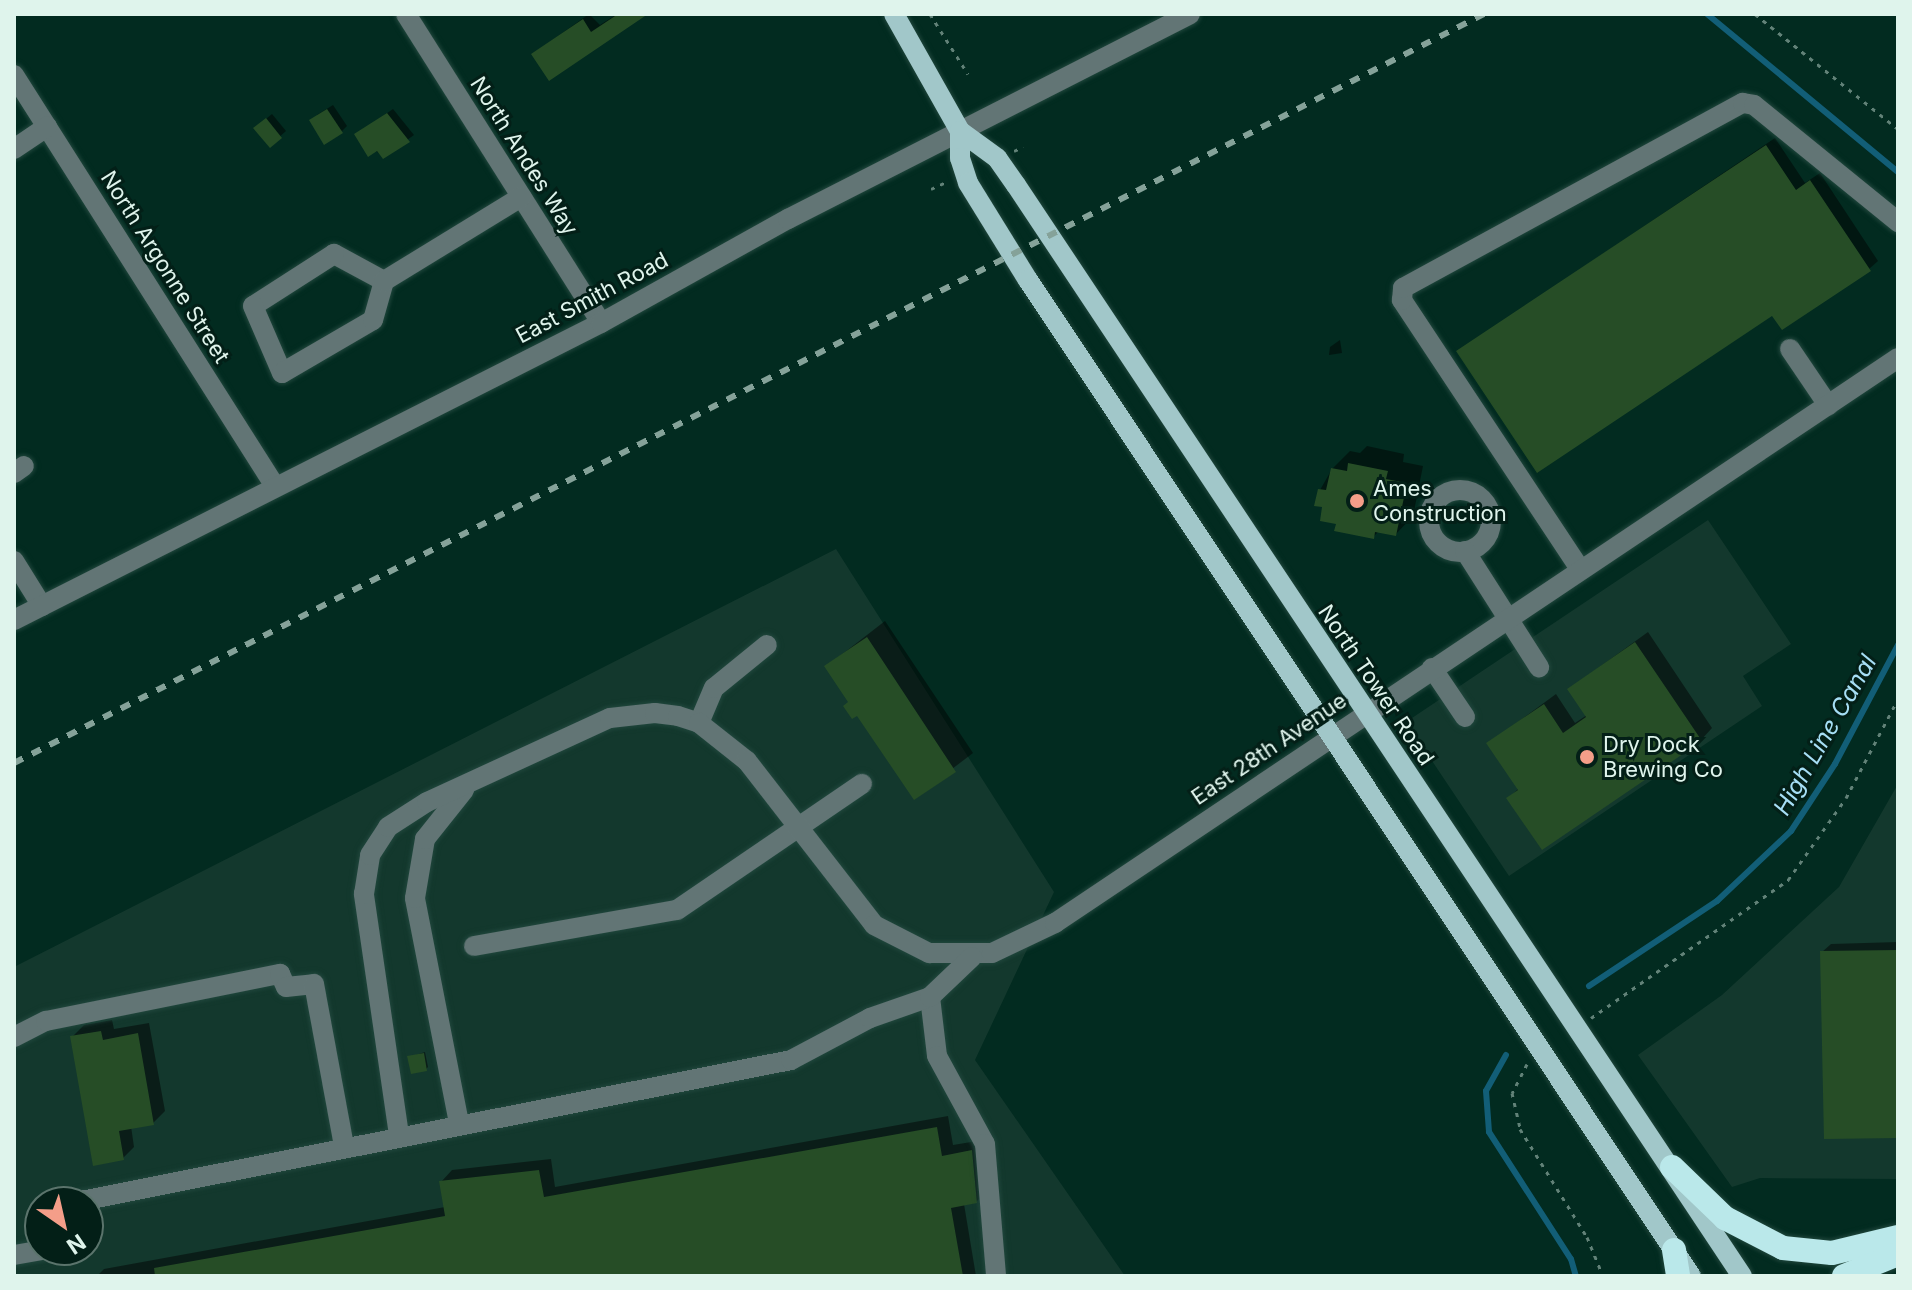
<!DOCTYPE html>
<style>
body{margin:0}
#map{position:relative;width:1912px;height:1290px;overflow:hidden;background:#022b20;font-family:Inter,sans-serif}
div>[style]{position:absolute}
.built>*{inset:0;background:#13382d}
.shadow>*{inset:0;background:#0007}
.stream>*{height:6px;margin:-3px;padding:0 3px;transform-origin:3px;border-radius:3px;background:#125e77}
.building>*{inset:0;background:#264d26}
.path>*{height:3px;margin-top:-1.5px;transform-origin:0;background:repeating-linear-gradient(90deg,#628278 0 4px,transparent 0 10px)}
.roads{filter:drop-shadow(0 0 2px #21473d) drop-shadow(0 0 2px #21473d)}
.minor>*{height:20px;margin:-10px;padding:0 10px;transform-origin:10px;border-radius:10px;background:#627575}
.minor>.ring{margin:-10px;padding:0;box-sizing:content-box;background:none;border:20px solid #627575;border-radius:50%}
.major>*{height:20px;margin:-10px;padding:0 10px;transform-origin:10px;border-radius:10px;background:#a1c7c9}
.highway>*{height:24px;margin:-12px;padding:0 12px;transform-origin:12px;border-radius:12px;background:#bae8ea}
.rail>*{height:6px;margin-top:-3px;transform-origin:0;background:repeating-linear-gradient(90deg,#85a299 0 10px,transparent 0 20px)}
.dots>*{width:22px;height:22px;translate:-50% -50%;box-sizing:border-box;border:4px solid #031f17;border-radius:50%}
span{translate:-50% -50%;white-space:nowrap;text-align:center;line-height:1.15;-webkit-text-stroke:6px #031f17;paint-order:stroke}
.street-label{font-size:22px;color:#dff4ec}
.poi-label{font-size:22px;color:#dff4ec}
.left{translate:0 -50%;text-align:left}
.water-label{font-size:24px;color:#a6def5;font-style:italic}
.frame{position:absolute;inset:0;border:16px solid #dff4ec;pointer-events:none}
.north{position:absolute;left:24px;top:1186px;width:80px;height:80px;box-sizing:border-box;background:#031f17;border:2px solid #5b746c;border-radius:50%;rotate:146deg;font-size:22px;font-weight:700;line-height:32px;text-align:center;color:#dff4ec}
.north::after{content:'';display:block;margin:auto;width:28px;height:36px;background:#f49e89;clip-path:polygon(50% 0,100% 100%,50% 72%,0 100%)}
</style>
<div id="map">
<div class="built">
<i style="clip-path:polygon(1708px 520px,1791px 644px,1743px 676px,1762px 706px,1509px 876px,1406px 722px)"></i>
<i style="clip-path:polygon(evenodd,836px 549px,1054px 892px,975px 1060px,1125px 1276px,14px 1276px,14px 967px,836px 549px,40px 1202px,88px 1202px,88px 1250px,40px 1250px,40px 1202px)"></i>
<i style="clip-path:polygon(1898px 784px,1898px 1179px,1760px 1178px,1732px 1187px,1638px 1055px,1722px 995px,1839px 887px)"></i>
</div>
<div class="shadow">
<i style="clip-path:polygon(589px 14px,600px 25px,617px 14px,645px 14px,533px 54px)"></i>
<i style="clip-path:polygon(333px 105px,347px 126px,342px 131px,317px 115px)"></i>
<i style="clip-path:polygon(393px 109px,414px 135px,383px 157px,357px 134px)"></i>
<i style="clip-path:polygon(272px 114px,286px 131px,270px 145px,261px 123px)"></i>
<i style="clip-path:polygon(1775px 138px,1805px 183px,1820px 173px,1878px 261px,1869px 269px,1773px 313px,1459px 351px)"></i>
<i style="clip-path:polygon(1340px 340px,1342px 353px,1329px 355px,1330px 347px)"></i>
<i style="clip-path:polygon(1367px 446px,1404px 454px,1403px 462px,1423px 466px,1413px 516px,1396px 534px,1379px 531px,1373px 537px,1338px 523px,1325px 506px,1320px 490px,1332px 469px,1350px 451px,1360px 453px)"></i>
<i style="clip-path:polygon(885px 621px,973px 753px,914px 798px,827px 666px)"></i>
<i style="clip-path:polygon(1648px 632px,1712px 728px,1701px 740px,1509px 798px,1519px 788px,1489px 743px,1556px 694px,1575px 723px,1587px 715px,1569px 689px)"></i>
<i style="clip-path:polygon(1898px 942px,1898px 1136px,1822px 952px,1831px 944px)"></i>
<i style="clip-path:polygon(112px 1020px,114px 1029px,149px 1023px,165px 1111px,153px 1123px,131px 1126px,134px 1147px,123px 1158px,72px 1037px,84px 1025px)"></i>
<i style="clip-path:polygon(425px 1052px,428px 1067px,426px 1069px,410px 1057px)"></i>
<i style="clip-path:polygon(948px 1116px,953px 1145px,983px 1140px,988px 1190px,976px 1202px,964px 1204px,976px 1276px,97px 1276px,104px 1269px,445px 1207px,441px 1182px,452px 1170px,551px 1159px,555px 1187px)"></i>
</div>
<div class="stream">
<i style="left:1707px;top:14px;width:248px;rotate:39.6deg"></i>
<i style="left:1589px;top:986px;width:154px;rotate:-33.6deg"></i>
<i style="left:1717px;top:901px;width:102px;rotate:-43.4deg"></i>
<i style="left:1791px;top:831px;width:80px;rotate:-56.7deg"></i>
<i style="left:1835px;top:764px;width:135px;rotate:-62.1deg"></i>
<i style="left:1506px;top:1055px;width:41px;rotate:119.1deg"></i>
<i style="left:1486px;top:1091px;width:41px;rotate:85.8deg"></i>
<i style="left:1489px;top:1132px;width:151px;rotate:57.2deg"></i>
<i style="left:1571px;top:1259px;width:18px;rotate:74deg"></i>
</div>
<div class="building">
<i style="clip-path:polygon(618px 14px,648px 14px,549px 81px,531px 54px,583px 19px,591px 32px)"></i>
<i style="clip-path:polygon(327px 109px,343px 133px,324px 145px,309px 120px)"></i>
<i style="clip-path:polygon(387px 113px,410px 142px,383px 159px,377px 151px,368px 157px,354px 134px)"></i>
<i style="clip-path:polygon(266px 118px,282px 138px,270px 148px,253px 128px)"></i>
<i style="clip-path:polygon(1766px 145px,1796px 190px,1810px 180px,1871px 271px,1782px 330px,1772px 316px,1537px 473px,1456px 351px)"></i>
<i style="clip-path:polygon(1348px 463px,1388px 471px,1386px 479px,1407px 483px,1396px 536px,1375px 532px,1374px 539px,1334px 531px,1336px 524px,1320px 521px,1322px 507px,1314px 506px,1318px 489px,1326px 490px,1331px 468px,1347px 471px)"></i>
<i style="clip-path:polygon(867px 637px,956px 772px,914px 800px,857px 716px,852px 719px,843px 706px,848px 702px,824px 666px)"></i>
<i style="clip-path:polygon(1635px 642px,1702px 741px,1542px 850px,1506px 798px,1518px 790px,1486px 743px,1544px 704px,1563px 733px,1586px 717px,1567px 689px)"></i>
<i style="clip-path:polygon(1898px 950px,1898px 1138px,1824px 1139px,1820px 951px)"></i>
<i style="clip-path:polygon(101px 1031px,103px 1040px,138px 1033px,154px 1125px,119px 1131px,124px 1160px,93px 1166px,70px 1036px)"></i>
<i style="clip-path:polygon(424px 1053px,427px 1071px,411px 1074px,407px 1056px)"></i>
<i style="clip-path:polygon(937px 1127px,942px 1156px,972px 1150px,977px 1203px,951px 1208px,963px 1276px,155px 1276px,154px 1268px,445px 1216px,439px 1181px,539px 1170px,544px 1197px)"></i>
</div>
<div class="path">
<i style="left:930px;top:14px;width:71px;rotate:57.7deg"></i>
<i style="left:1755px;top:14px;width:184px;rotate:38.8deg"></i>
<i style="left:1014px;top:151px;width:10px;rotate:-24deg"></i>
<i style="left:931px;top:189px;width:17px;rotate:-25deg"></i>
<i style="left:1591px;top:1018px;width:241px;rotate:-35deg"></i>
<i style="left:1788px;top:880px;width:100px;rotate:-54.7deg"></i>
<i style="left:1846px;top:798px;width:112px;rotate:-62.3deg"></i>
<i style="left:1527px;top:1064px;width:33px;rotate:117deg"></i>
<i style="left:1512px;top:1093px;width:37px;rotate:77deg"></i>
<i style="left:1520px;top:1129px;width:127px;rotate:58.2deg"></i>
<i style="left:1587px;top:1237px;width:42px;rotate:67.7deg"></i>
</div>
<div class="roads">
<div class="minor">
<i style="left:406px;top:14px;width:365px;rotate:57.7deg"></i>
<i style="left:14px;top:75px;width:487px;rotate:57.6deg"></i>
<i style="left:14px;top:149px;width:40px;rotate:-34deg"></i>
<i style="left:384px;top:281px;width:57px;rotate:-151.6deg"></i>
<i style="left:334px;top:254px;width:96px;rotate:147.3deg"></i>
<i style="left:253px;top:306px;width:73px;rotate:66.6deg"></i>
<i style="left:282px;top:373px;width:105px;rotate:-30.2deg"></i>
<i style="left:373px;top:320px;width:41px;rotate:-74.2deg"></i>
<i style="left:384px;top:281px;width:161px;rotate:-31.5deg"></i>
<i style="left:1790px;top:349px;width:68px;rotate:55.8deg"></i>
<i style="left:14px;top:473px;width:12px;rotate:-35deg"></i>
<i class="ring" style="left:1429px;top:490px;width:42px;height:42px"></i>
<i style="left:1465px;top:551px;width:138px;rotate:57.5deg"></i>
<i style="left:14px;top:561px;width:53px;rotate:58.1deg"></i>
<i style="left:1580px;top:569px;width:323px;rotate:-123.5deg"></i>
<i style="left:1402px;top:300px;width:12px;rotate:-85deg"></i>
<i style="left:1403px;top:288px;width:387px;rotate:-28.6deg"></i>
<i style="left:1743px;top:103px;width:11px;rotate:10deg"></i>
<i style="left:1754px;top:105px;width:186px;rotate:39.1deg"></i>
<i style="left:14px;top:620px;width:658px;rotate:-26.84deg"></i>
<i style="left:601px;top:323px;width:214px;rotate:-29.1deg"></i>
<i style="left:788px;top:219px;width:451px;rotate:-27deg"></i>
<i style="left:1432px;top:668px;width:59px;rotate:56deg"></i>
<i style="left:699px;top:723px;width:38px;rotate:-67deg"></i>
<i style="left:714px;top:688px;width:68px;rotate:-39.1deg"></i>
<i style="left:474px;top:946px;width:206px;rotate:-10.1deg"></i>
<i style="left:677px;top:910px;width:224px;rotate:-34.3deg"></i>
<i style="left:930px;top:997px;width:59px;rotate:83.2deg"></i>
<i style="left:937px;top:1056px;width:100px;rotate:61.4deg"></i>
<i style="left:985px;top:1144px;width:132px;rotate:85.2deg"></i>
<i style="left:14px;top:1037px;width:36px;rotate:-27deg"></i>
<i style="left:46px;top:1021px;width:239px;rotate:-11.4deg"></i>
<i style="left:280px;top:974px;width:14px;rotate:65deg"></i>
<i style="left:286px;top:987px;width:28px;rotate:-6deg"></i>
<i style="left:314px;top:984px;width:165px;rotate:79.5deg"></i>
<i style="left:459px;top:1123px;width:229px;rotate:-101.1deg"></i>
<i style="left:415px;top:898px;width:60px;rotate:-80.4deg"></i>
<i style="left:425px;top:839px;width:63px;rotate:-51.5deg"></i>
<i style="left:399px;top:1135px;width:244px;rotate:-98.3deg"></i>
<i style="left:364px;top:894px;width:39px;rotate:-81deg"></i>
<i style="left:370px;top:855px;width:33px;rotate:-57deg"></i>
<i style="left:388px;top:827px;width:46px;rotate:-32.7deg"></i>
<i style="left:427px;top:802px;width:201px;rotate:-24.7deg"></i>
<i style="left:610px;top:718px;width:45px;rotate:-6.3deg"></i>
<i style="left:655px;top:713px;width:23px;rotate:7deg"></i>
<i style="left:678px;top:716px;width:22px;rotate:18deg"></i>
<i style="left:699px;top:723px;width:61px;rotate:38.4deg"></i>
<i style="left:747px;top:761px;width:207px;rotate:52.2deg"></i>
<i style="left:874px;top:925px;width:62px;rotate:27deg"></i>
<i style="left:929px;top:953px;width:63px"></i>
<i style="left:992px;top:953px;width:70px;rotate:-25.5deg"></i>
<i style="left:1055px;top:923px;width:1015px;rotate:-33.83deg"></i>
<i style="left:76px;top:1202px;width:729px;rotate:-11.23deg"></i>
<i style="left:791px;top:1060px;width:89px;rotate:-28deg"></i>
<i style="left:870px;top:1018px;width:64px;rotate:-19.3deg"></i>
<i style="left:930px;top:997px;width:58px;rotate:-43.6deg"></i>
<i style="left:14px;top:1255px;width:29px;rotate:-10deg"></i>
</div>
<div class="major">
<i style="left:894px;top:14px;width:134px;rotate:60.6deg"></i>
<i style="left:960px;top:131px;width:46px;rotate:36.1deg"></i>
<i style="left:997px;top:158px;width:33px;rotate:55deg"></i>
<i style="left:1016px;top:185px;width:1310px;rotate:56.36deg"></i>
<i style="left:960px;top:131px;width:27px;rotate:90deg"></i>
<i style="left:960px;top:158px;width:26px;rotate:72deg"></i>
<i style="left:968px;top:183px;width:114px;rotate:58.3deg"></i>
<i style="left:1028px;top:280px;width:1196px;rotate:56.35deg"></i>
</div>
<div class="highway">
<i style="left:1672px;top:1167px;width:74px;rotate:43.9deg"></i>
<i style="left:1725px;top:1218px;width:65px;rotate:27.3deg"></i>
<i style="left:1783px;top:1248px;width:49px;rotate:5.8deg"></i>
<i style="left:1832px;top:1253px;width:68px;rotate:-13.6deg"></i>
<i style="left:1674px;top:1250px;width:26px;rotate:81deg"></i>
<i style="left:1844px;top:1276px;width:58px;rotate:-22.2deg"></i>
</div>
</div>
<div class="rail">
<i style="left:14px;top:763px;width:1650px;rotate:-27deg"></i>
</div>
<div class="dots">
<i style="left:1357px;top:501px;background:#f49e89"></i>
<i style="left:1587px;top:757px;background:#f49e89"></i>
</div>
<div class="street-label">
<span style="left:524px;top:156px;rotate:58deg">North Andes Way</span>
<span style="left:165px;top:267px;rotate:58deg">North Argonne Street</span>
<span style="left:592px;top:298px;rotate:-28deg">East Smith Road</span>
<span style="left:1376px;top:685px;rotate:56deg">North Tower Road</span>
<span style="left:1269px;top:749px;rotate:-34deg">East 28th Avenue</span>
</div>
<div class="poi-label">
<span class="left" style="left:1373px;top:501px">Ames<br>Construction</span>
<span class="left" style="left:1603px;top:757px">Dry Dock<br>Brewing Co</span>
</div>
<div class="water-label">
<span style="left:1825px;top:735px;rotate:-60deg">High Line Canal</span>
</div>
<div class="frame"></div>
<div class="north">N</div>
</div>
